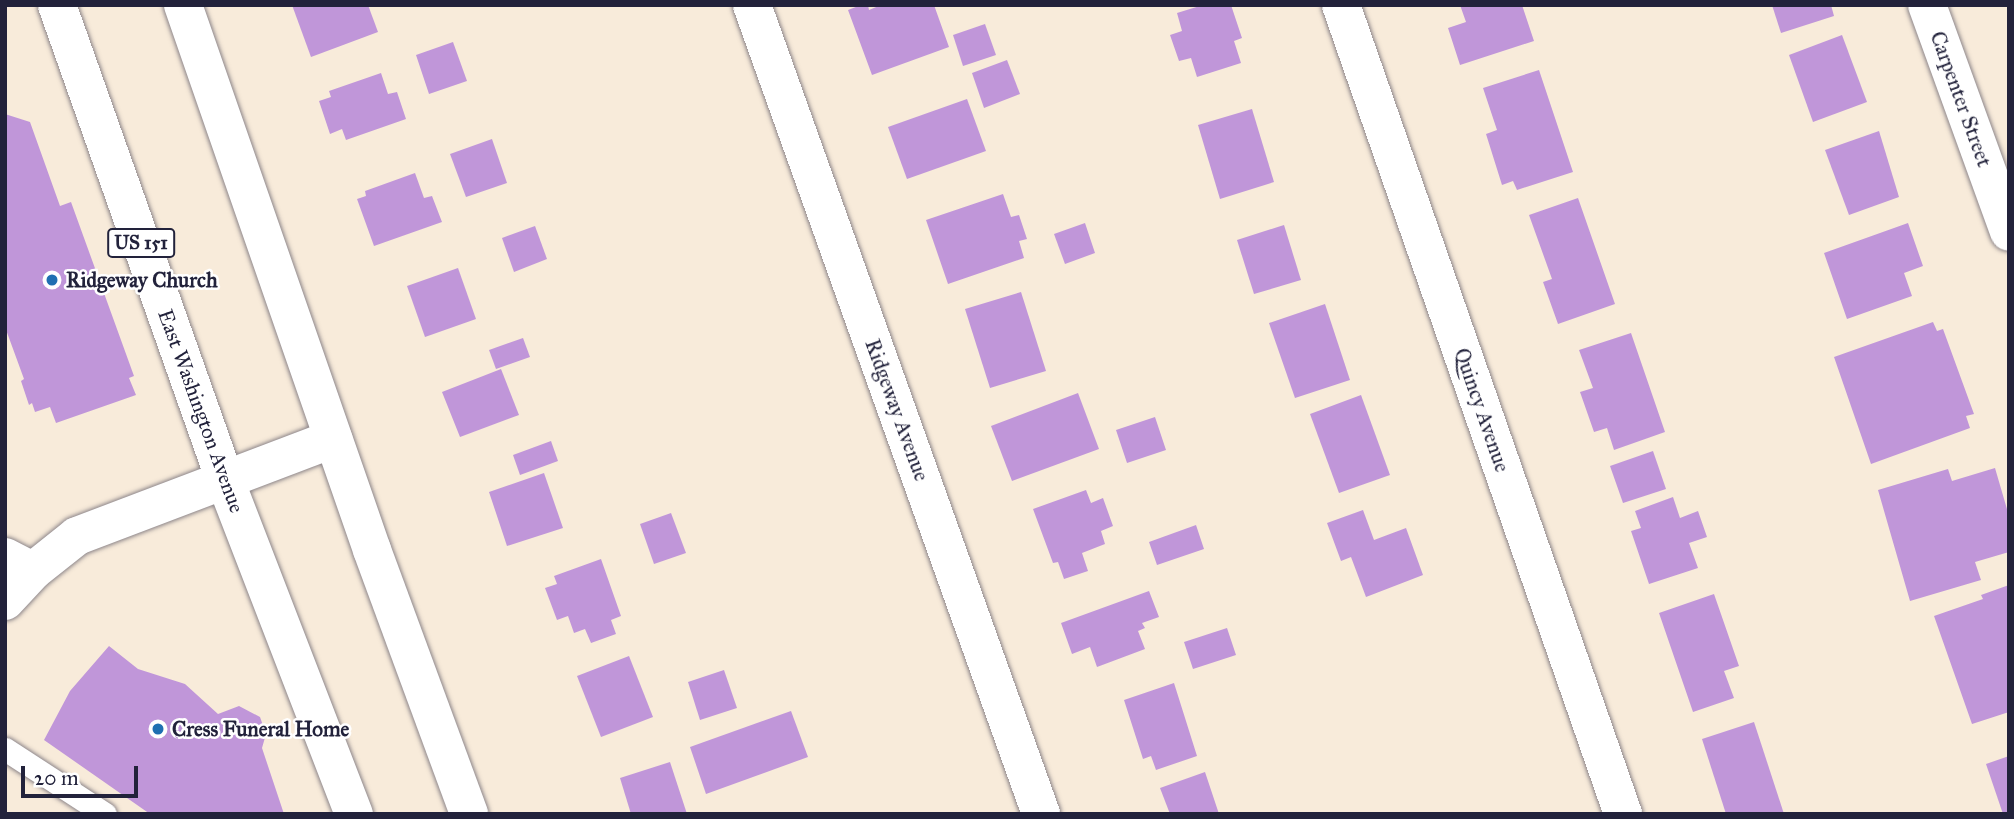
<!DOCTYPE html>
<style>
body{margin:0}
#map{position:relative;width:2014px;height:819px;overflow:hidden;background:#f8ebda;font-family:"IM FELL Great Primer",serif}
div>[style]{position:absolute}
.building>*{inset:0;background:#c096d9}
.roads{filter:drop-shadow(0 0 2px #8d868a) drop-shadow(0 0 2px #8d868a)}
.service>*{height:23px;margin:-11.5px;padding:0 11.5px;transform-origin:11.5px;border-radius:11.5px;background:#fff}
.minor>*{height:38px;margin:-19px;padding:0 19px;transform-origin:19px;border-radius:19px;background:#fff}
.tertiary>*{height:38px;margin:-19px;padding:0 19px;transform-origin:19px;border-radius:19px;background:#fff}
.primary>*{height:38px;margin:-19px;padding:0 19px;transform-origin:19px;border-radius:19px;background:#fff}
.dots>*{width:19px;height:19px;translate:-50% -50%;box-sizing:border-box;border:4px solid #fff;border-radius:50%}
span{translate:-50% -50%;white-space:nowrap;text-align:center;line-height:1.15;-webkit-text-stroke:5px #fff;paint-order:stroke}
.shield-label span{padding:2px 5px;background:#fff;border:2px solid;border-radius:5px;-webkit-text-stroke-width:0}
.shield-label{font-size:19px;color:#22223b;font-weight:700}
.street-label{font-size:21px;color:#22223b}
.poi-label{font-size:21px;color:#22223b;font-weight:700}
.left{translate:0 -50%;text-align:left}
.frame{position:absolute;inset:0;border:7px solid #22223b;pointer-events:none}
.scale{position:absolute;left:21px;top:766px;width:117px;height:32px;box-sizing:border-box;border:4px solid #22223b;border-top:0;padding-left:9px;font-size:21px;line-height:24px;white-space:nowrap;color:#22223b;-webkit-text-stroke:5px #fff;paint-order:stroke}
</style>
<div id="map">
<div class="building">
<i style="clip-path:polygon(292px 5px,368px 5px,378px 32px,311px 57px)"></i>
<i style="clip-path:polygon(861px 5px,868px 5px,869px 10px,881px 5px,934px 5px,949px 47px,872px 75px,848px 10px)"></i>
<i style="clip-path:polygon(1203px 5px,1231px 5px,1242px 38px,1234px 41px,1241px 63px,1197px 77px,1191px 58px,1179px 61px,1170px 35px,1182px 31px,1177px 13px)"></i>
<i style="clip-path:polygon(1460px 5px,1522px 5px,1534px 41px,1460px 65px,1448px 28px,1466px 22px)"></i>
<i style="clip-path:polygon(1772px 5px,1831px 5px,1834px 16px,1781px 33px)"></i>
<i style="clip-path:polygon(985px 24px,996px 55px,963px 66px,953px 35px)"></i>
<i style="clip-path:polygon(1842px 35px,1867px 102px,1813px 122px,1789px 55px)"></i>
<i style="clip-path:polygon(453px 42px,467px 81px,429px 94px,416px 55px)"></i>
<i style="clip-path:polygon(1007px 60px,1020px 94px,984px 108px,972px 73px)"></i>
<i style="clip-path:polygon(1539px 70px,1573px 172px,1517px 190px,1513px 181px,1502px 185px,1486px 134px,1497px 130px,1483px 88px)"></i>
<i style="clip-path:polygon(381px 73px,388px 94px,397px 92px,406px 119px,346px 140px,342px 129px,330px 134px,319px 101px,331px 97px,329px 91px)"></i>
<i style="clip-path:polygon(967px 99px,986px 151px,907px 179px,888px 127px)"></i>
<i style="clip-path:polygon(1252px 109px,1274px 182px,1220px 199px,1198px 125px)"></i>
<i style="clip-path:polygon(5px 114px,30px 122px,60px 206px,71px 202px,134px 376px,129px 378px,136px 395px,56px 423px,50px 407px,35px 412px,32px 403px,29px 405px,21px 381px,24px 379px,5px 327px)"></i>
<i style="clip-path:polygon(1879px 131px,1899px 197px,1849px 215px,1825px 150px)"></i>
<i style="clip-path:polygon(492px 139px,507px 183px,466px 197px,450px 154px)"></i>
<i style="clip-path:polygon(415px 173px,424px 198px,432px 196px,442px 222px,374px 246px,357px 199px,366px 196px,365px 191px)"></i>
<i style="clip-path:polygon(1003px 194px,1011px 217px,1019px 215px,1027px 239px,1019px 241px,1024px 258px,948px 284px,926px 220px)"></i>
<i style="clip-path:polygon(1578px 198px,1615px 304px,1558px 324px,1543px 282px,1552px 279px,1529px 215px)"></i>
<i style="clip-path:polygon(1085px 223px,1095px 253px,1065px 264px,1054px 234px)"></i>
<i style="clip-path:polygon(1908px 223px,1923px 266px,1904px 273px,1912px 296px,1847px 319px,1824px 253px)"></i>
<i style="clip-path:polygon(1284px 225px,1301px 280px,1254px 294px,1237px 240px)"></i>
<i style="clip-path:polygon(535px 226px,547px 259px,514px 272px,502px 238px)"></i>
<i style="clip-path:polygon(458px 268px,476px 319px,425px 337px,407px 286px)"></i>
<i style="clip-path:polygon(1021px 292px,1046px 371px,990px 388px,965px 309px)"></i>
<i style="clip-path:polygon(1325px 304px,1350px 380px,1295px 398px,1269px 323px)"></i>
<i style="clip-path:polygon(1933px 322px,1937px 331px,1943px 329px,1974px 414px,1966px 416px,1970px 428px,1871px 464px,1834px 357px)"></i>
<i style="clip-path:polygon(1631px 333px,1665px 432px,1614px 450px,1607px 428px,1594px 432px,1580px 392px,1593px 388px,1579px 350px)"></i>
<i style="clip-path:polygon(523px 338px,530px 357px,496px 369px,489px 350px)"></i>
<i style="clip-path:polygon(501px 369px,519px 415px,460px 437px,442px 392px)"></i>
<i style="clip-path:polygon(1078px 393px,1099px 449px,1012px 481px,991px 426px)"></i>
<i style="clip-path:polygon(1361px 395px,1390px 475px,1339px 493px,1310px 414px)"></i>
<i style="clip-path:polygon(1155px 417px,1166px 450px,1127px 463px,1116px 430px)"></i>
<i style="clip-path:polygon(551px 441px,558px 461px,520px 475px,513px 455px)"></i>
<i style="clip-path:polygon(1653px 451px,1666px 489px,1623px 503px,1610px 466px)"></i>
<i style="clip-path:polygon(1995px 468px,2009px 516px,2009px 552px,1975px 562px,1981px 580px,1910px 601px,1878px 490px,1948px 469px,1952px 481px)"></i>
<i style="clip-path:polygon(544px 473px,563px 528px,507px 546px,489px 492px)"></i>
<i style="clip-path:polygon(1086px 490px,1091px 503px,1103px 498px,1113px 526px,1101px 531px,1105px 544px,1082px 553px,1088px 571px,1064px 579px,1058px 562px,1053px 563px,1033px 509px)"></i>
<i style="clip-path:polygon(1673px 497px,1680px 518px,1698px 511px,1707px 537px,1689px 543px,1698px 568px,1649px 584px,1631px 531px,1641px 528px,1635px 511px)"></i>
<i style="clip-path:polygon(1363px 510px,1374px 540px,1406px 528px,1423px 575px,1366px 597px,1351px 557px,1341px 561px,1327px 523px)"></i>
<i style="clip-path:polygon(671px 513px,686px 553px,654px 564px,640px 524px)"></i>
<i style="clip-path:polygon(1196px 525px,1204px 549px,1157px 565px,1149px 542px)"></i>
<i style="clip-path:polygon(601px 559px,621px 616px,611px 620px,616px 634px,591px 643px,585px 629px,574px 633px,568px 616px,557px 620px,545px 588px,557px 584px,554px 576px)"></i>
<i style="clip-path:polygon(2009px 585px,2009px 712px,1972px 724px,1934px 616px,1983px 599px,1981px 595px)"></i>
<i style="clip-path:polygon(1149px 591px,1159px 617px,1142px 623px,1145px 628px,1138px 631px,1145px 649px,1097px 667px,1090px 647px,1072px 654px,1061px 623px)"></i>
<i style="clip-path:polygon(1714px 594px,1739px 666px,1724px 671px,1734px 698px,1693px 712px,1659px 613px)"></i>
<i style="clip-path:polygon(1227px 628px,1236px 655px,1193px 669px,1184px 642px)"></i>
<i style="clip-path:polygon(109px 646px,138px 669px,185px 684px,218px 714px,239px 706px,260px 717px,266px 734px,262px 748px,284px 814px,150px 814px,44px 740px,70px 691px)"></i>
<i style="clip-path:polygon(629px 656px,653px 717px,601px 737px,577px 676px)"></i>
<i style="clip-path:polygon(724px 670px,737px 708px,700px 720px,688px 682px)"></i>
<i style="clip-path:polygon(1174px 683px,1197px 756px,1156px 770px,1151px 756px,1143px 759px,1124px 700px)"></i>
<i style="clip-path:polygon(791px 711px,808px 757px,706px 794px,690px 747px)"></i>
<i style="clip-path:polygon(1754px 722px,1784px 814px,1726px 814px,1702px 739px)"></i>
<i style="clip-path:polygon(2009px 756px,2009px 814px,2003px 814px,1986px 764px)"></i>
<i style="clip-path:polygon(670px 762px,687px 814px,631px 814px,620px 778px)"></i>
<i style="clip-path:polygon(1205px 772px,1219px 814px,1170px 814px,1160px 788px)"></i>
</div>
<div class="roads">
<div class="service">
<i style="left:5px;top:749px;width:119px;rotate:33deg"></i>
</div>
<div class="minor">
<i style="left:752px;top:5px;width:859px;rotate:70.34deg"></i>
<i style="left:1341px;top:5px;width:857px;rotate:70.78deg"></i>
<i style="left:1927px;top:5px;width:241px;rotate:70.1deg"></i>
<i style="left:5px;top:557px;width:31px;rotate:27deg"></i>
</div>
<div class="tertiary">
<i style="left:5px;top:601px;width:41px;rotate:-47deg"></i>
<i style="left:33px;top:571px;width:56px;rotate:-38.5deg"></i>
<i style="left:77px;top:536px;width:274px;rotate:-20.8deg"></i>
</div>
<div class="primary">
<i style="left:57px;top:5px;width:504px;rotate:70.52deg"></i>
<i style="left:225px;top:480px;width:358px;rotate:68.9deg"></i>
<i style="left:183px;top:5px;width:577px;rotate:70.87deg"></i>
<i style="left:372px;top:550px;width:281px;rotate:69.8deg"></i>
</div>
</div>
<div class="dots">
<i style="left:52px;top:280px;background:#1f6fb2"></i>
<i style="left:158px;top:729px;background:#1f6fb2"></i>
</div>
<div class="shield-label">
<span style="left:141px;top:243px">US 151</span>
</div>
<div class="street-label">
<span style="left:1961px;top:99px;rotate:70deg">Carpenter Street</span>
<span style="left:897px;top:410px;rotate:70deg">Ridgeway Avenue</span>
<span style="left:1482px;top:410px;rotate:71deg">Quincy Avenue</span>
<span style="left:201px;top:411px;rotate:70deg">East Washington Avenue</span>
</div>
<div class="poi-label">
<span class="left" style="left:66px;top:280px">Ridgeway Church</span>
<span class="left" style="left:172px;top:729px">Cress Funeral Home</span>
</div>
<div class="frame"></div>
<div class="scale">20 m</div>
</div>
